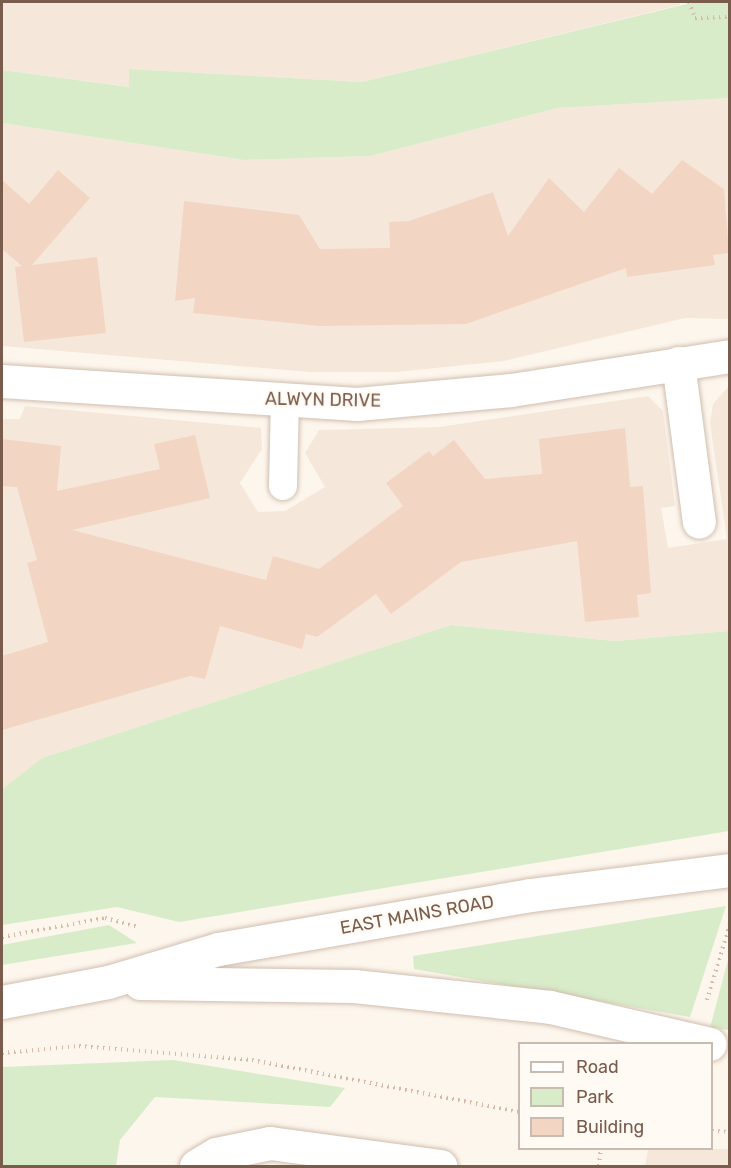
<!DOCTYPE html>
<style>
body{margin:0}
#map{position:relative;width:731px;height:1168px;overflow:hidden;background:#fdf6ec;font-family:Rubik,sans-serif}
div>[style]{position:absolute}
.residential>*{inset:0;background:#f5e8da}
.green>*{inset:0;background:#d8ecc9}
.building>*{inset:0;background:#f3d5c3}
.path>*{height:4px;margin-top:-2px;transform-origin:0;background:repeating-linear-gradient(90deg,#d9b8a5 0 1.5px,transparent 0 6px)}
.roads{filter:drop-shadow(0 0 2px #d1beb0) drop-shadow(0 0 2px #d1beb0)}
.service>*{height:28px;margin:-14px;padding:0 14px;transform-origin:14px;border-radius:14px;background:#fff}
.minor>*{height:33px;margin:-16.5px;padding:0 16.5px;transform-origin:16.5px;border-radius:16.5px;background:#fff}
.secondary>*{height:33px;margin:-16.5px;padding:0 16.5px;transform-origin:16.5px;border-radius:16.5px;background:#fff}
span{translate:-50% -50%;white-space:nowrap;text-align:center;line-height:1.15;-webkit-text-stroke:4.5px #fffaf3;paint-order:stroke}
.street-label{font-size:18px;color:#7a5c4d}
.frame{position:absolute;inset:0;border:3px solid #7a5c4d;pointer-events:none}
.legend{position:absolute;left:518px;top:1042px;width:195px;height:108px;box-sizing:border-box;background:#fffaf3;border:2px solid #cabbb1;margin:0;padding:8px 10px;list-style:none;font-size:18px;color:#7a5c4d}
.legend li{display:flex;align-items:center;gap:12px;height:30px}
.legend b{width:30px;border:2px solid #cabbb1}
</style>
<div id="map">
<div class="residential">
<i style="clip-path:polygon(2px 2px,679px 2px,680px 5px,362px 82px,129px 69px,130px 87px,2px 70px)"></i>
<i style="clip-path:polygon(729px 98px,729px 319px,685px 318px,504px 361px,396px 372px,309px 372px,2px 346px,2px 123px,244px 160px,370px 156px,558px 108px)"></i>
<i style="clip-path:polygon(729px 386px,729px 631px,615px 641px,451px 625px,42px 758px,2px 789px,2px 419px,20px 419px,25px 406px,261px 428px,262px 449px,240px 483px,258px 512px,285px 511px,325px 487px,305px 453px,319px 430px,439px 427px,648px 396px,663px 411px,675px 506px,661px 508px,668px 548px,727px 539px,710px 423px,713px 404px)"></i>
<i style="clip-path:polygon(648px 1149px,729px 1149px,729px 1166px,645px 1166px)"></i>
</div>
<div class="green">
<i style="clip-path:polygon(695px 2px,729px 2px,729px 98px,558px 108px,370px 156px,244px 160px,2px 123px,2px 70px,129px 87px,129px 69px,362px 82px)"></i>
<i style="clip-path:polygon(451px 625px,615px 641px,729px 631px,729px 831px,179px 922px,117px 907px,2px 925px,2px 789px,42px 758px)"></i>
<i style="clip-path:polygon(726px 906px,690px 1017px,414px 969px,413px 956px)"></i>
<i style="clip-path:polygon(109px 925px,137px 943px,2px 965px,2px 945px)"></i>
<i style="clip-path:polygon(729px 956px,729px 1030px,710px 1028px)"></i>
<i style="clip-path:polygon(173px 1060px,345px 1088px,330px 1107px,155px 1097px,120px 1140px,116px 1166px,2px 1166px,2px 1067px)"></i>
</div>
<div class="building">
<i style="clip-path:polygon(682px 160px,724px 189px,729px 253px,713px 255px,715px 265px,627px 277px,626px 268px,466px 324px,318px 326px,193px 313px,195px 298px,175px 301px,184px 201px,299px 215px,320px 249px,390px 248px,389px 222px,409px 221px,493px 192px,508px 236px,549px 178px,584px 212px,619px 168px,652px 194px)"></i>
<i style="clip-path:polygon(58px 170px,90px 198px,32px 265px,97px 257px,106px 333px,24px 342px,15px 267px,22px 266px,2px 249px,2px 180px,29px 204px)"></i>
<i style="clip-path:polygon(625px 428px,630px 487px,643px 486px,651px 593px,637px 595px,639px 617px,585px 622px,577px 541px,461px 562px,391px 614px,376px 594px,317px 637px,306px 634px,302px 649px,220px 626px,205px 679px,190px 676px,2px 730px,2px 656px,48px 642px,27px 563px,37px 560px,17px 487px,2px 486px,2px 439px,61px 446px,57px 491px,160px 469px,154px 444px,195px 435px,210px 498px,72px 530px,266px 580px,273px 556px,319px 569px,403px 506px,386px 483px,429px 451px,433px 456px,454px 440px,485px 479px,542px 474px,539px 439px)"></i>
</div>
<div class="path">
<i style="left:689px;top:2px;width:17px;rotate:69deg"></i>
<i style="left:695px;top:18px;width:35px;rotate:-2deg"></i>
<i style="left:2px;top:937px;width:105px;rotate:-10.5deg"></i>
<i style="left:105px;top:918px;width:35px;rotate:15deg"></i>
<i style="left:707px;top:1000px;width:79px;rotate:-73.2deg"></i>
<i style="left:2px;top:1053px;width:77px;rotate:-5.2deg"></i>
<i style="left:79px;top:1046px;width:174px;rotate:4.6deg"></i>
<i style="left:252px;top:1060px;width:273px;rotate:11deg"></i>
<i style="left:712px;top:1131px;width:18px;rotate:3deg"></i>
<i style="left:599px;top:1166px;width:18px;rotate:-84deg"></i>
</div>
<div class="roads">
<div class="service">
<i style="left:283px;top:486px;width:86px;rotate:-88.7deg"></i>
</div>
<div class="minor">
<i style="left:678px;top:363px;width:160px;rotate:82.5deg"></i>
<i style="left:2px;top:381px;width:356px;rotate:3.7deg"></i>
<i style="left:357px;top:404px;width:155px;rotate:-5.2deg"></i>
<i style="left:511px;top:390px;width:222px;rotate:-8.8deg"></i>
<i style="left:196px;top:1166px;width:23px;rotate:-31deg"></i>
<i style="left:216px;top:1154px;width:55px;rotate:-11.5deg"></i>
<i style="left:270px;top:1143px;width:172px;rotate:7.7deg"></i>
</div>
<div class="secondary">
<i style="left:140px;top:983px;width:214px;rotate:0.8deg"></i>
<i style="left:354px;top:986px;width:197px;rotate:6.1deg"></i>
<i style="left:550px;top:1007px;width:164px;rotate:13deg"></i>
<i style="left:2px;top:1002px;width:108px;rotate:-10.7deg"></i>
<i style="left:108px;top:982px;width:115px;rotate:-16.7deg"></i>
<i style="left:218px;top:949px;width:317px;rotate:-9.8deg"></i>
<i style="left:530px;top:895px;width:202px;rotate:-7.1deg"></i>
</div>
</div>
<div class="street-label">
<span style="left:323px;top:400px;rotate:1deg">ALWYN DRIVE</span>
<span style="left:417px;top:915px;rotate:-10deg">EAST MAINS ROAD</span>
</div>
<div class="frame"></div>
<ul class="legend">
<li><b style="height:8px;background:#fff"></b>Road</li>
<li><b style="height:16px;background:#d8ecc9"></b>Park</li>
<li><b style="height:16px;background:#f3d5c3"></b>Building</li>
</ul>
</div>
